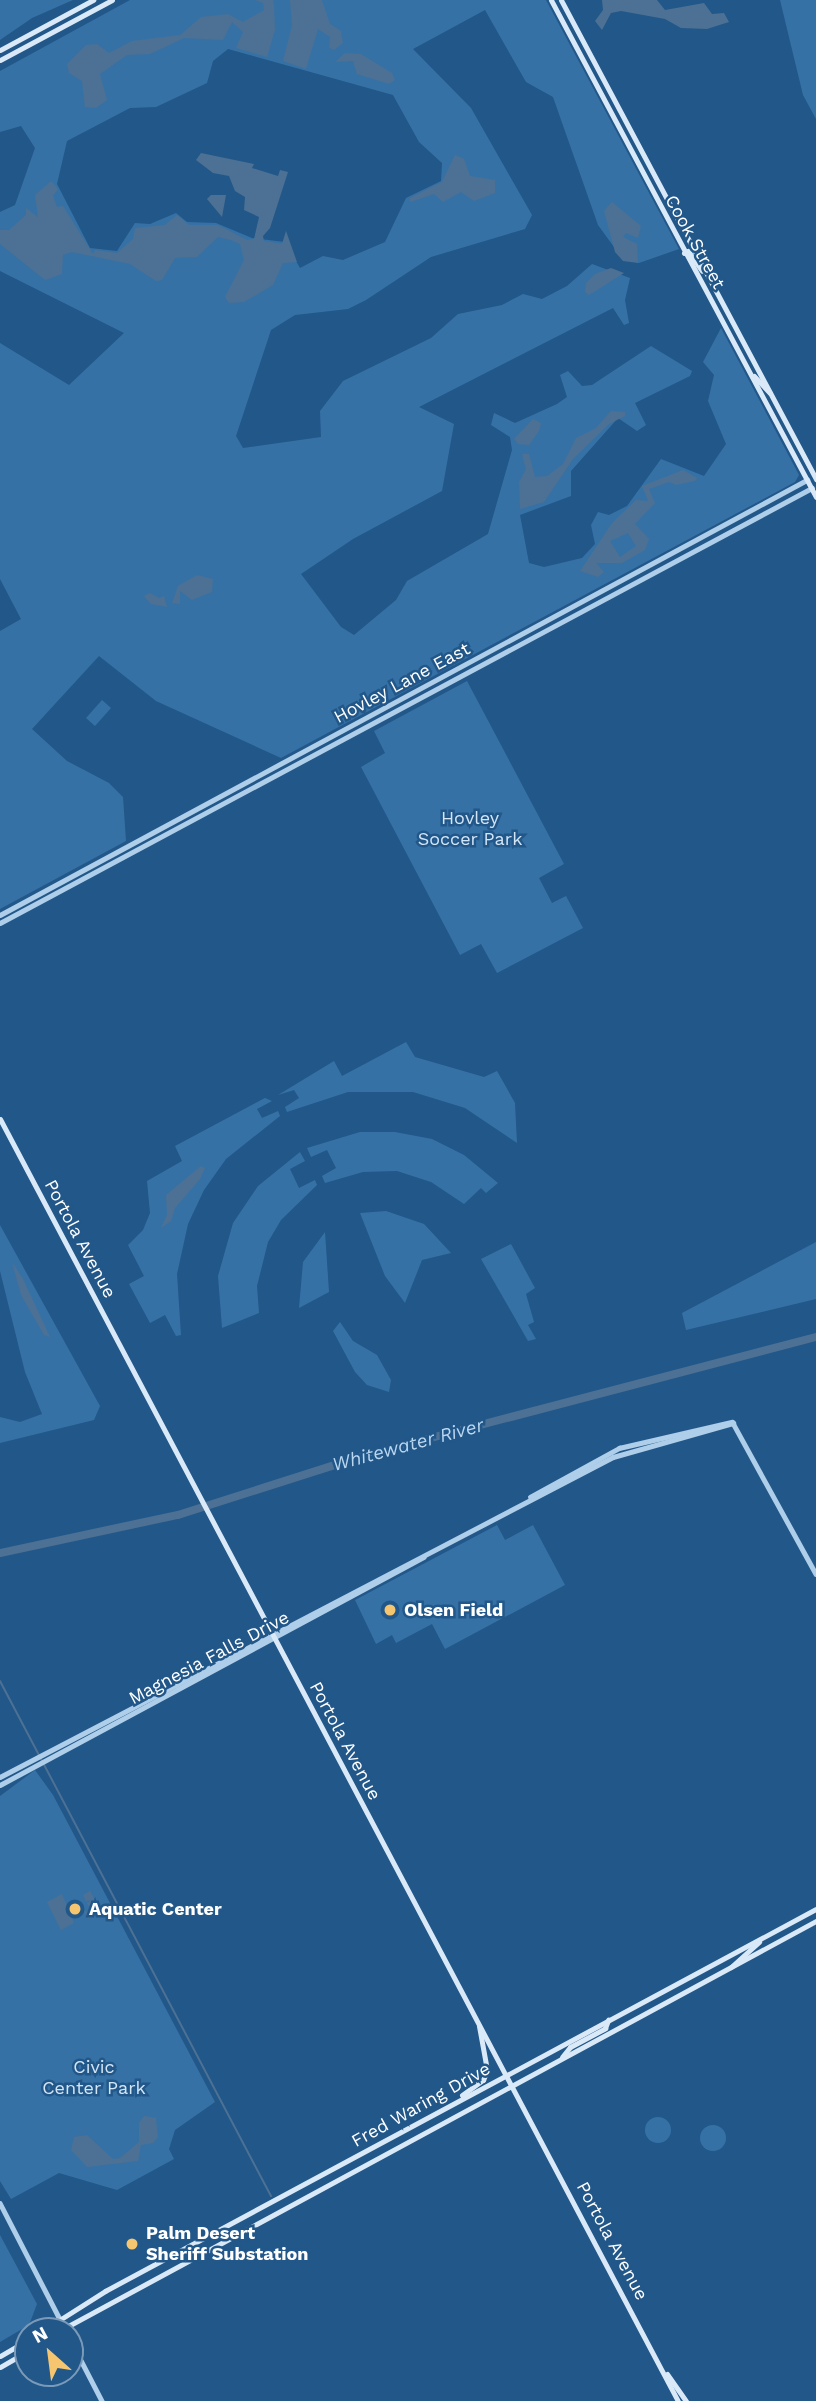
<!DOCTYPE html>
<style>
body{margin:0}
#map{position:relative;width:816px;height:2401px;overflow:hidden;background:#225789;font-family:"Work Sans",sans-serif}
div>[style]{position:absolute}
.green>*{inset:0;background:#3671a6}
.round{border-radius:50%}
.water>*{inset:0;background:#4c7194}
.stream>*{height:2px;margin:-1px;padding:0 1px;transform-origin:1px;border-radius:1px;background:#4c7194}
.river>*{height:8px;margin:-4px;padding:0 4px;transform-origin:4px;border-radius:4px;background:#4c7194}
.tertiary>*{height:4.5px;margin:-2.25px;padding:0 2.25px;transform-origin:2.25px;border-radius:2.25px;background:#aeceea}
.secondary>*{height:5px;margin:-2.5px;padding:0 2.5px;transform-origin:2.5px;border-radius:2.5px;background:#d9e9f8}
.dots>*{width:19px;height:19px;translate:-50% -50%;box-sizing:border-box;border:4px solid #225789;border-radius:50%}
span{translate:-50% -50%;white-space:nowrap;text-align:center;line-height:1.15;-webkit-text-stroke:5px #225789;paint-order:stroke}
.street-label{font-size:18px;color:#fff}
.park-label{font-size:18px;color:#d3e6f8}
.poi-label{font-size:18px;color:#fff;font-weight:700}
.left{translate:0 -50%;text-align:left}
.water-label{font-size:19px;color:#bad7f1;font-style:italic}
.north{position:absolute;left:14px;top:2317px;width:70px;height:70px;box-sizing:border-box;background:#225789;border:2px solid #7a9ab8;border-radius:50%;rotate:332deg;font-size:19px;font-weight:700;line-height:28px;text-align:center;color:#fff}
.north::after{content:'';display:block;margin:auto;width:24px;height:32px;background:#f6c570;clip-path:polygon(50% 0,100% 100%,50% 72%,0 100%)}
</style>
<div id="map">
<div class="green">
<i style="clip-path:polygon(0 0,73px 0,32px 18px,0 40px)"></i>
<i style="clip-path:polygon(evenodd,130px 0,546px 0,679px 249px,639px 263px,622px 258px,598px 225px,553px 97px,526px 82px,485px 10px,413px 49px,471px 108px,532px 215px,525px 229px,431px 257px,366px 300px,348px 309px,295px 315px,271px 330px,236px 436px,243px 448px,321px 437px,320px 411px,343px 381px,431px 338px,458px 314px,502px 305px,523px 294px,542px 299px,567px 286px,592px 264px,630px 278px,625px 300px,629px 323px,624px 325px,613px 308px,419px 407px,454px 424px,442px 491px,353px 539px,301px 574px,341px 627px,354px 635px,396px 600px,407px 581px,488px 534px,512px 450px,510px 437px,491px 425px,494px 413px,515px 423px,557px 404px,567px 397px,560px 375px,568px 371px,582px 386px,592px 385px,651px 346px,692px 371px,690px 376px,635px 403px,646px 425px,637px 431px,618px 418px,571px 471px,571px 496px,520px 515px,529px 563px,544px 567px,582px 558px,595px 544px,591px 525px,598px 512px,609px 515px,627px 506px,661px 459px,704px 476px,726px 444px,708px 401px,714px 375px,703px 362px,721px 328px,799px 475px,795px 482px,281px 758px,156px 701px,99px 656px,32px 729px,67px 761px,109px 783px,123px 797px,126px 841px,0 909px,0 631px,21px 619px,0 579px,0 343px,69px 385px,124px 333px,0 271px,0 212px,15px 205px,35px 148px,21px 126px,0 132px,0 71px,130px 0,228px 49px,393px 95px,419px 142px,442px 163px,441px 181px,406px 198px,385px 242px,343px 260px,323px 256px,300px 268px,285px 242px,252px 238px,216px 223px,187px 222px,176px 213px,150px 224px,135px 223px,117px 251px,90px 248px,57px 184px,67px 141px,130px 108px,156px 107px,207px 83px,213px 61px,228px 49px)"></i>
<i style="clip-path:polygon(780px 0,816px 0,816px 119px,803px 95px)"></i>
<i style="clip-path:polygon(467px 681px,564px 864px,539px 878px,552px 903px,566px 896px,583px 928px,497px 973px,481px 944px,460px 955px,361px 767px,385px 753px,374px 731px)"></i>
<i style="clip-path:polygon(102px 700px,111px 708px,95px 726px,86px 718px)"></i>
<i style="clip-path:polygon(406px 1042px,415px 1057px,484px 1077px,497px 1071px,515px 1103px,517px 1143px,465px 1108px,413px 1092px,348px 1092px,287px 1112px,285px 1107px,299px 1098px,294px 1090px,278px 1095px,334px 1061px,342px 1076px)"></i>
<i style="clip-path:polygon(265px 1098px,272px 1101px,257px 1109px,262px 1118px,278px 1111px,280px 1116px,226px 1159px,204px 1190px,188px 1224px,177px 1274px,181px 1335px,176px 1336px,165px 1315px,150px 1323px,129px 1284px,144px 1276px,128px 1245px,143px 1230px,150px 1213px,147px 1181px,182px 1161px,175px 1146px)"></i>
<i style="clip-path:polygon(360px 1132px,395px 1132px,432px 1139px,464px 1155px,498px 1183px,486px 1193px,481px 1188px,464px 1204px,431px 1182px,397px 1171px,363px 1172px,325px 1183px,322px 1176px,336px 1168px,327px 1150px,311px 1157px,307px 1148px)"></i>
<i style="clip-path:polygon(300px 1152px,305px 1161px,290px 1169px,299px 1188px,315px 1180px,317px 1185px,281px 1220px,268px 1242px,257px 1286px,259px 1313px,222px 1328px,218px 1276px,233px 1223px,258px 1186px)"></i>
<i style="clip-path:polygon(386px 1211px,424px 1224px,451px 1253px,422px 1260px,405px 1303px,385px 1276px,360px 1213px)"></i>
<i style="clip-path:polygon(0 1225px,100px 1406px,94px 1420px,0 1443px,0 1417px,20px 1422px,42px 1414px,25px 1372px,0 1271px)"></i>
<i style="clip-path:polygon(325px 1232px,329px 1292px,299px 1308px,303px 1262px)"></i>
<i style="clip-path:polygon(816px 1242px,816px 1299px,686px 1330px,682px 1313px)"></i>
<i style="clip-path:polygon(511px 1244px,535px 1288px,526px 1294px,534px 1322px,528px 1325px,536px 1339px,528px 1341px,481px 1259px)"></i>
<i style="clip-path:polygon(340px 1322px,353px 1341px,377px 1355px,391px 1380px,389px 1392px,367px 1385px,355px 1372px,333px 1331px)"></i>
<i style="clip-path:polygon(497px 1525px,505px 1540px,533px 1525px,565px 1585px,445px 1649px,432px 1624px,396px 1643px,392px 1635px,376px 1644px,355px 1600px)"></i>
<i style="clip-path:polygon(35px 1770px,53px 1795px,215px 2102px,175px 2130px,169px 2149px,174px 2159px,117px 2190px,59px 2173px,11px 2199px,0 2181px,0 1796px)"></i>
<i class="round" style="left:645px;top:2117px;width:26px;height:26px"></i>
<i class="round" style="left:700px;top:2125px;width:26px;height:26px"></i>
<i style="clip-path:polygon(0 2235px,37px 2304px,29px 2325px,0 2342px)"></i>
</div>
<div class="water">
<i style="clip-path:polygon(255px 0,273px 0,274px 4px,275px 30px,267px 57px,236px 48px,243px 32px,232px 22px,223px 40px,184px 38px,150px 54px,127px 55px,100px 74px,107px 100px,96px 108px,85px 107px,82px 81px,69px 73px,67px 64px,86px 45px,97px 44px,109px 53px,132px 41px,180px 35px,201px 17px,228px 14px,243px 22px,264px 10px,263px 3px)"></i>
<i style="clip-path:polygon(290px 0,322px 0,330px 24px,341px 31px,343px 43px,334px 50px,329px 48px,330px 37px,318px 29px,306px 69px,283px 61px,292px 25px)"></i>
<i style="clip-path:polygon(602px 0,657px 0,665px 10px,704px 3px,712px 14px,724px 13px,729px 22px,707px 29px,681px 28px,665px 19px,621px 11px,611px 13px,602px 30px,595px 21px,603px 10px)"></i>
<i style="clip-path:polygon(345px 53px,361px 54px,392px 73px,395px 80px,389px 84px,357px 74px,353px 61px,335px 62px)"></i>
<i style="clip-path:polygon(201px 153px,254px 164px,252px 168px,278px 176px,280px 170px,288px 172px,270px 228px,263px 236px,264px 241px,282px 244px,286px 231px,297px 262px,283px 263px,273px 285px,244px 302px,229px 303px,225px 297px,244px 260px,240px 244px,231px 240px,218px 237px,197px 257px,175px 258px,162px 280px,156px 281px,130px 264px,72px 252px,63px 255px,62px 274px,45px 280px,0 244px,0 230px,9px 230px,26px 215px,26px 208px,38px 217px,35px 195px,51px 181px,58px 189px,53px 196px,57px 207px,63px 206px,93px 254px,95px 250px,117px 253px,133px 239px,135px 228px,165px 225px,177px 215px,189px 225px,218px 225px,247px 240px,254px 239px,259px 217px,244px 210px,245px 197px,235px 191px,229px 176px,213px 173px,196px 160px)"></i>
<i style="clip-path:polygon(455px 155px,464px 159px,470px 176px,495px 180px,495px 193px,474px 201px,461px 192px,443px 202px,434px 194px,410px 202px,410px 198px,442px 182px)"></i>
<i style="clip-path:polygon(211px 195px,226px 195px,222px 217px,207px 199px)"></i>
<i style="clip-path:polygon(612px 202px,641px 226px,638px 238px,626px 233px,623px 237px,637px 244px,638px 263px,623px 261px,615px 252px,604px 211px)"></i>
<i style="clip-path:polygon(611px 268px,624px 273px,589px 295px,585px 292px,586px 283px,595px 274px)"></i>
<i style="clip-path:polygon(611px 411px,625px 412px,625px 416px,609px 424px,573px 459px,544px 502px,520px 509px,519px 482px,526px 469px,522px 454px,529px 454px,535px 477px,547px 476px,563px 464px,576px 438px,596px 428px)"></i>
<i style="clip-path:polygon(533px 419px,541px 423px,539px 431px,529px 445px,518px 444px,514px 439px)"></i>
<i style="clip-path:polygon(evenodd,683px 470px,697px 478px,695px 481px,676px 485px,669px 482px,649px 489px,655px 503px,635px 524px,649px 539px,645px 550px,622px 563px,596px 563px,604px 572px,598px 577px,580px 571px,612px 523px,636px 500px,648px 501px,642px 486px,683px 470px,628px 533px,636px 546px,620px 557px,610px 541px,628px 533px)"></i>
<i style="clip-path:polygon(197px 575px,213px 579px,212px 592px,192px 600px,180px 591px,180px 604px,172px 603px,178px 586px)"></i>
<i style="clip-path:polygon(150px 593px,159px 598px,164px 596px,167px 607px,151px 604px,144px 596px)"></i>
<i style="clip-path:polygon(201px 1166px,205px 1168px,200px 1179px,175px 1208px,171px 1221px,161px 1228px,167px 1215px,166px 1195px)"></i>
<i style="clip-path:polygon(12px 1262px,23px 1279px,50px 1337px,44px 1335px,21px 1295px)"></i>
<i style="clip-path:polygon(90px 1891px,102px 1912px,88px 1919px,84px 1911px,93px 1913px,87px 1903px,93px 1900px,86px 1901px,83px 1895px)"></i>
<i style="clip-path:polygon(62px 1894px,74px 1923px,61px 1930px,47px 1902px)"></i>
<i style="clip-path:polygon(144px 2116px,156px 2118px,158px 2137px,153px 2143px,141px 2145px,138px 2161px,87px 2167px,71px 2150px,74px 2137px,87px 2135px,113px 2159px,120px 2158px,139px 2142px,139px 2123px)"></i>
</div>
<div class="stream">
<i style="left:0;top:1681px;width:582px;rotate:62.25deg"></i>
</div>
<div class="river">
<i style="left:0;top:1553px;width:182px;rotate:-12.1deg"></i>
<i style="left:178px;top:1515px;width:197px;rotate:-17.7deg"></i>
<i style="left:366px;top:1455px;width:465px;rotate:-14.7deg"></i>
</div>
<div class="tertiary">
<i style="left:0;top:915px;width:917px;rotate:-28.33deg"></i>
<i style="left:0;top:923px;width:921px;rotate:-28.18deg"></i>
<i style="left:733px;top:1423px;width:172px;rotate:61.2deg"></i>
<i style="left:530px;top:1497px;width:102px;rotate:-28.8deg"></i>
<i style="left:619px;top:1448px;width:116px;rotate:-13deg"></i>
<i style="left:0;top:1777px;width:691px;rotate:-27.57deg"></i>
<i style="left:613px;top:1457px;width:125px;rotate:-15.8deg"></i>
<i style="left:0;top:1785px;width:481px;rotate:-28.3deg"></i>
<i style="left:0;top:2203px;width:144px;rotate:62.7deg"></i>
<i style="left:70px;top:2339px;width:70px;rotate:62.7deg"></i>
</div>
<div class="secondary">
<i style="left:551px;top:0;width:563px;rotate:61.93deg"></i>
<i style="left:561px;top:0;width:543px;rotate:61.97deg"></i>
<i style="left:0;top:50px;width:106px;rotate:-28.3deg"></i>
<i style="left:0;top:60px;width:127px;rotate:-28.2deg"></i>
<i style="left:684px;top:253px;width:4px;rotate:-27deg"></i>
<i style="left:688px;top:251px;width:24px;rotate:55deg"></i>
<i style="left:754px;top:376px;width:23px;rotate:47deg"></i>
<i style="left:0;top:1119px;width:1450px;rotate:62.13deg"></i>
<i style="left:731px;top:1967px;width:38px;rotate:-42deg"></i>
<i style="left:562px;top:2057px;width:13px;rotate:-51deg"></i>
<i style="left:570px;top:2047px;width:40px;rotate:-28deg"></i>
<i style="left:605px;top:2028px;width:9px;rotate:-69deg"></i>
<i style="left:462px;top:2095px;width:26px;rotate:-36deg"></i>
<i style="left:483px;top:2080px;width:11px;rotate:-68deg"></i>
<i style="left:487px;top:2070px;width:45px;rotate:-100.3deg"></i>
<i style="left:42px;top:2331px;width:75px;rotate:-32.4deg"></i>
<i style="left:105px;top:2291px;width:807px;rotate:-28.25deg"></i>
<i style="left:59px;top:2331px;width:861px;rotate:-28.44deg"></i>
<i style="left:0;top:2356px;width:32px;rotate:-30deg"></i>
<i style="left:0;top:2367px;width:32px;rotate:-30deg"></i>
<i style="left:667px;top:2374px;width:33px;rotate:55deg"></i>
</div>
<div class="dots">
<i style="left:390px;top:1610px;background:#f6c570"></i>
<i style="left:75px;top:1909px;background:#f6c570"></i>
<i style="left:132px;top:2244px;background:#f6c570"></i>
</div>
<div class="street-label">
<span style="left:695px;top:242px;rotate:61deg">Cook Street</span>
<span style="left:402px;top:683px;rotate:-28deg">Hovley Lane East</span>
<span style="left:80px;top:1239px;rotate:62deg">Portola Avenue</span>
<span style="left:209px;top:1658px;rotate:-28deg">Magnesia Falls Drive</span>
<span style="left:345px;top:1741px;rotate:62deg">Portola Avenue</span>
<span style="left:421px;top:2105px;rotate:-29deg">Fred Waring Drive</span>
<span style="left:612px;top:2241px;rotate:62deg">Portola Avenue</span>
</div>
<div class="park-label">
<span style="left:470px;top:829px">Hovley<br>Soccer Park</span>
<span style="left:94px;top:2078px">Civic<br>Center Park</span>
</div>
<div class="poi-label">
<span class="left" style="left:404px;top:1610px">Olsen Field</span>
<span class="left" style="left:89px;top:1909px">Aquatic Center</span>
<span class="left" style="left:146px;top:2244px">Palm Desert<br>Sheriff Substation</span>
</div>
<div class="water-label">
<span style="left:408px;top:1445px;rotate:-15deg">Whitewater River</span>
</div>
<div class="north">N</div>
</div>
